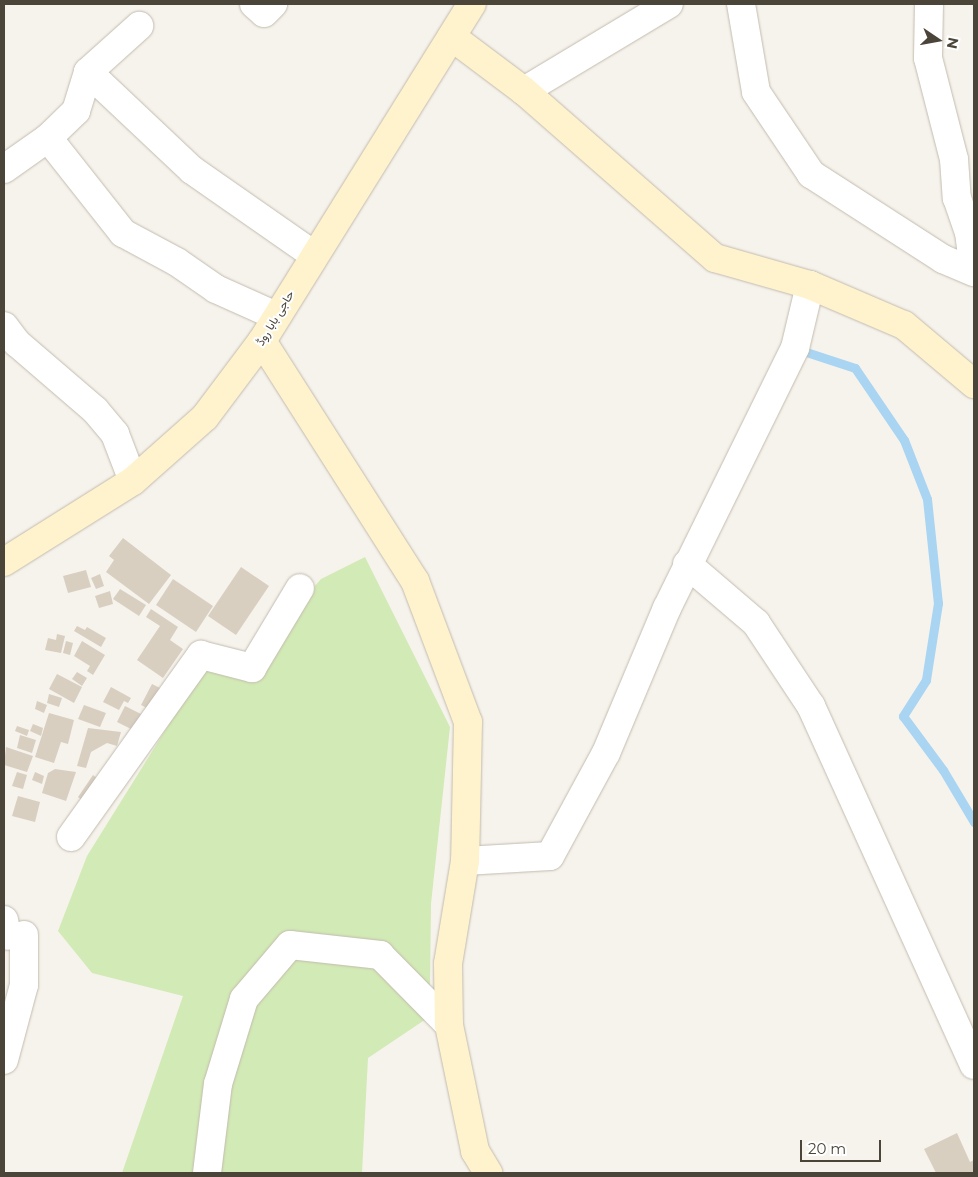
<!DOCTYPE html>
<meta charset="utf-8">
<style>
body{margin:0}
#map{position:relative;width:978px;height:1177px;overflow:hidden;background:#f6f3ec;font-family:Montserrat,Vazirmatn,sans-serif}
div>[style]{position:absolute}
.green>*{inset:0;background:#d2eab5}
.stream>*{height:9px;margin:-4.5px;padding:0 4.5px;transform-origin:4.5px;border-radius:4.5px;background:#a9d4f2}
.building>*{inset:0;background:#d8cfc1}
.roads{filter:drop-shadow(0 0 1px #c2bbae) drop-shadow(0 0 1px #c2bbae)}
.street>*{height:28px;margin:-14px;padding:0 14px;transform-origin:14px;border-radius:14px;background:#fff}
.secondary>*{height:28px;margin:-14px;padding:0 14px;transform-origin:14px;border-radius:14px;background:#fff3cd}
span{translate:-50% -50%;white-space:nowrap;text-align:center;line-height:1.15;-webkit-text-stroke:4px #fff;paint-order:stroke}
.street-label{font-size:12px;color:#4b4439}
.frame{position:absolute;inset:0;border:5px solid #4b4439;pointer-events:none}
.north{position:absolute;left:913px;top:15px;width:50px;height:50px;-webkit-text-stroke:4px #fff;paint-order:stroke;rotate:102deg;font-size:14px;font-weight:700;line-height:20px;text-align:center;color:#4b4439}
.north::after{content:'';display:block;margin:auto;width:18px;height:22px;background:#4b4439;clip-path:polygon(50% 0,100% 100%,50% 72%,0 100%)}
.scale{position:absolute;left:800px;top:1140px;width:81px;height:22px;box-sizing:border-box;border:2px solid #4b4439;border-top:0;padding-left:6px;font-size:15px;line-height:18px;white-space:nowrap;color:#4b4439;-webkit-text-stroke:4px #fff;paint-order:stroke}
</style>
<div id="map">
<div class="green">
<i style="clip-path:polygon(365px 557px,450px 727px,431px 904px,430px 987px,435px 1013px,368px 1058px,362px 1173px,122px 1173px,183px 996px,92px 973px,58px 931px,87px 856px,204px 668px,258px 682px,302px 600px,321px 579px)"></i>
</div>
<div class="stream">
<i style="left:797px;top:349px;width:61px;rotate:18.1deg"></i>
<i style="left:855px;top:368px;width:87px;rotate:55.8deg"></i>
<i style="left:904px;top:440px;width:63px;rotate:68.7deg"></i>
<i style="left:927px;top:499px;width:105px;rotate:84deg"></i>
<i style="left:938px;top:603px;width:78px;rotate:98.9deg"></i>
<i style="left:926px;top:680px;width:43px;rotate:122.6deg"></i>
<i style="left:903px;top:716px;width:67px;rotate:53.5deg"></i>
<i style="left:943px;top:770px;width:61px;rotate:59.2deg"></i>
</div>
<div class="building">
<i style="clip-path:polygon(123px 538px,171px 575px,149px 604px,106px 572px,114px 560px,109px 556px)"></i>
<i style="clip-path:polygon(241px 567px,269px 586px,236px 635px,208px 616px)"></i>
<i style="clip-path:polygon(86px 570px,91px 587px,68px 593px,63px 576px)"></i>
<i style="clip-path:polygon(100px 574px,104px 586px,96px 589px,91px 578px)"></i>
<i style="clip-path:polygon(173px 579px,213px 606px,196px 632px,156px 605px)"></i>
<i style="clip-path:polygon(120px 589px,146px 605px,139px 616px,113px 599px)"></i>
<i style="clip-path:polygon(110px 591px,113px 604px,99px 608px,95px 596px)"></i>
<i style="clip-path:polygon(151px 609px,178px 627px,170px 640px,183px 649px,163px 678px,137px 660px,160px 626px,146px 617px)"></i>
<i style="clip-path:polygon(77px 626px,85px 630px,87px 627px,106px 638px,101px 647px,74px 631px)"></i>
<i style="clip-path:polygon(57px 634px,65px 636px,61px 653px,45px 650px,48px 638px,56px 640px)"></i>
<i style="clip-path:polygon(66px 641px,73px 643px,70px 655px,63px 653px)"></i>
<i style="clip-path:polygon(82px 641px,105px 655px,93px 675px,87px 671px,90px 666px,74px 656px)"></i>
<i style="clip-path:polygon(77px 672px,87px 678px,82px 686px,72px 679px)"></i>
<i style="clip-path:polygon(57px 674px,82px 687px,74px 703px,49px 689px)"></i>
<i style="clip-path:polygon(152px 684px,166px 691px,155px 712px,141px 705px)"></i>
<i style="clip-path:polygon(111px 687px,131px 698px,128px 703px,124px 701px,119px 710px,103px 702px)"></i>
<i style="clip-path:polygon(49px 694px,62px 698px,59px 707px,47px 703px)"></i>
<i style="clip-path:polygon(37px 701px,47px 705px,44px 713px,35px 709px)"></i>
<i style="clip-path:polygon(84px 705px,106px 713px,100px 727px,78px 719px)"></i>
<i style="clip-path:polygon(125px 706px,147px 717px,139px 733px,117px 722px)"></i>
<i style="clip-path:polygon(49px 713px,74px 720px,68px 744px,61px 742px,54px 763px,35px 757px)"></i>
<i style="clip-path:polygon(33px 724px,43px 728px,41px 736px,30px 731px)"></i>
<i style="clip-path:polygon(17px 726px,29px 730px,27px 736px,15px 731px)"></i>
<i style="clip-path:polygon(88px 728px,121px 732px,117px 746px,107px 743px,91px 752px,86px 768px,77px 766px)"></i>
<i style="clip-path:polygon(20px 735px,36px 740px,32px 753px,17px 748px)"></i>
<i style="clip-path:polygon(6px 747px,33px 756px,27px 772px,4px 765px)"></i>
<i style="clip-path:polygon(55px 769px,76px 772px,66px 801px,42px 793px,48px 773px)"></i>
<i style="clip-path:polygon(17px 772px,27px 775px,23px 789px,12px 786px)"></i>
<i style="clip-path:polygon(35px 772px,44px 776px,42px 784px,32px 780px)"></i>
<i style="clip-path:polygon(93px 775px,101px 781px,85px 803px,78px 797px)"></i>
<i style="clip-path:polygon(18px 796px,40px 802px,35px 822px,12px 816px)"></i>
<i style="clip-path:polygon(957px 1133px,970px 1162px,974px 1160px,974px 1173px,936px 1173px,924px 1149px)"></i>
</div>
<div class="roads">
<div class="street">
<i style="left:254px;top:4px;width:13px;rotate:42deg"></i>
<i style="left:264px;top:13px;width:13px;rotate:-45deg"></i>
<i style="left:741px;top:4px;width:89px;rotate:80.3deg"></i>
<i style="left:756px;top:92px;width:99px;rotate:56.1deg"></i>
<i style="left:811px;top:174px;width:157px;rotate:32.8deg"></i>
<i style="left:943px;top:259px;width:34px;rotate:23deg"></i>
<i style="left:929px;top:4px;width:54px;rotate:91.1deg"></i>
<i style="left:928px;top:58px;width:104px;rotate:75.6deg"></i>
<i style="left:954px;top:159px;width:39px;rotate:86deg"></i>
<i style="left:957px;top:198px;width:36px;rotate:71deg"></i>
<i style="left:969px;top:232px;width:40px;rotate:82.9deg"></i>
<i style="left:88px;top:72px;width:143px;rotate:43.3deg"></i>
<i style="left:192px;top:170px;width:149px;rotate:34.9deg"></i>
<i style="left:524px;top:91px;width:169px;rotate:-31deg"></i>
<i style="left:48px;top:138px;width:121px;rotate:51.7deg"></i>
<i style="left:123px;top:233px;width:61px;rotate:28.2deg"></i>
<i style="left:177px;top:262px;width:47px;rotate:34.7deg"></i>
<i style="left:216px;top:289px;width:66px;rotate:24.2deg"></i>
<i style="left:4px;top:169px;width:54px;rotate:-35.2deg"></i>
<i style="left:48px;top:138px;width:39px;rotate:-44deg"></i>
<i style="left:76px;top:111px;width:41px;rotate:-72.9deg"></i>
<i style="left:88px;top:72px;width:69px;rotate:-42deg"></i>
<i style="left:4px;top:326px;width:21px;rotate:53deg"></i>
<i style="left:17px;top:343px;width:103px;rotate:40.7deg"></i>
<i style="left:95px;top:410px;width:31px;rotate:50deg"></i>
<i style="left:115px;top:434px;width:50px;rotate:69deg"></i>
<i style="left:687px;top:564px;width:91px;rotate:40.5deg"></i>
<i style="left:756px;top:623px;width:100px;rotate:56.5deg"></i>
<i style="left:811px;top:706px;width:394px;rotate:65.6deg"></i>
<i style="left:71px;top:837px;width:224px;rotate:-54.5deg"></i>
<i style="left:201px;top:655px;width:53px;rotate:14.3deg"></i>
<i style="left:252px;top:668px;width:93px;rotate:-59deg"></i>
<i style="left:465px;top:861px;width:85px;rotate:-3.4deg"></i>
<i style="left:550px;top:856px;width:117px;rotate:-61.5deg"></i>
<i style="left:606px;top:753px;width:157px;rotate:-67.2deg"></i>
<i style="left:667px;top:608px;width:290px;rotate:-63.8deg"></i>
<i style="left:795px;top:348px;width:65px;rotate:-76.6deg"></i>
<i style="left:4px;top:920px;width:16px;rotate:79deg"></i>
<i style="left:4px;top:1060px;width:78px;rotate:-75.1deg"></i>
<i style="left:24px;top:985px;width:50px;rotate:-90deg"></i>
<i style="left:207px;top:1173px;width:90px;rotate:-83deg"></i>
<i style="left:218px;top:1084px;width:89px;rotate:-73deg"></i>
<i style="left:244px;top:999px;width:71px;rotate:-49.6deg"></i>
<i style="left:290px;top:945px;width:91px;rotate:6.3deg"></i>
<i style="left:380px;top:955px;width:98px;rotate:45.4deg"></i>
</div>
<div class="secondary">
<i style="left:452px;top:37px;width:90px;rotate:36.9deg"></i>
<i style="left:524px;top:91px;width:254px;rotate:41.2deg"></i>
<i style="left:715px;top:258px;width:99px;rotate:15.9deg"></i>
<i style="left:810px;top:285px;width:102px;rotate:23.1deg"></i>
<i style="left:904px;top:325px;width:92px;rotate:40.1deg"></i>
<i style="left:262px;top:341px;width:285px;rotate:57.5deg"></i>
<i style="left:415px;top:581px;width:151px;rotate:69.4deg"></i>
<i style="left:468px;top:722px;width:139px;rotate:91.2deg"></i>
<i style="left:465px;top:861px;width:104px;rotate:99.4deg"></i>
<i style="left:448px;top:964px;width:61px;rotate:89.1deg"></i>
<i style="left:449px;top:1025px;width:129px;rotate:78.3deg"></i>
<i style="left:475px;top:1151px;width:26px;rotate:59deg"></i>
<i style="left:4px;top:562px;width:152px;rotate:-32.1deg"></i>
<i style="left:133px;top:481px;width:96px;rotate:-41.6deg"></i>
<i style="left:205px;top:417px;width:95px;rotate:-53.1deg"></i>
<i style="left:262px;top:341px;width:397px;rotate:-58.1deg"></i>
</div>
</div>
<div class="street-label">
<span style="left:275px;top:318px;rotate:-59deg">حاجی بابا روڈ</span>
</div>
<div class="frame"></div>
<div class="north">N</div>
<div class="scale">20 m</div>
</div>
